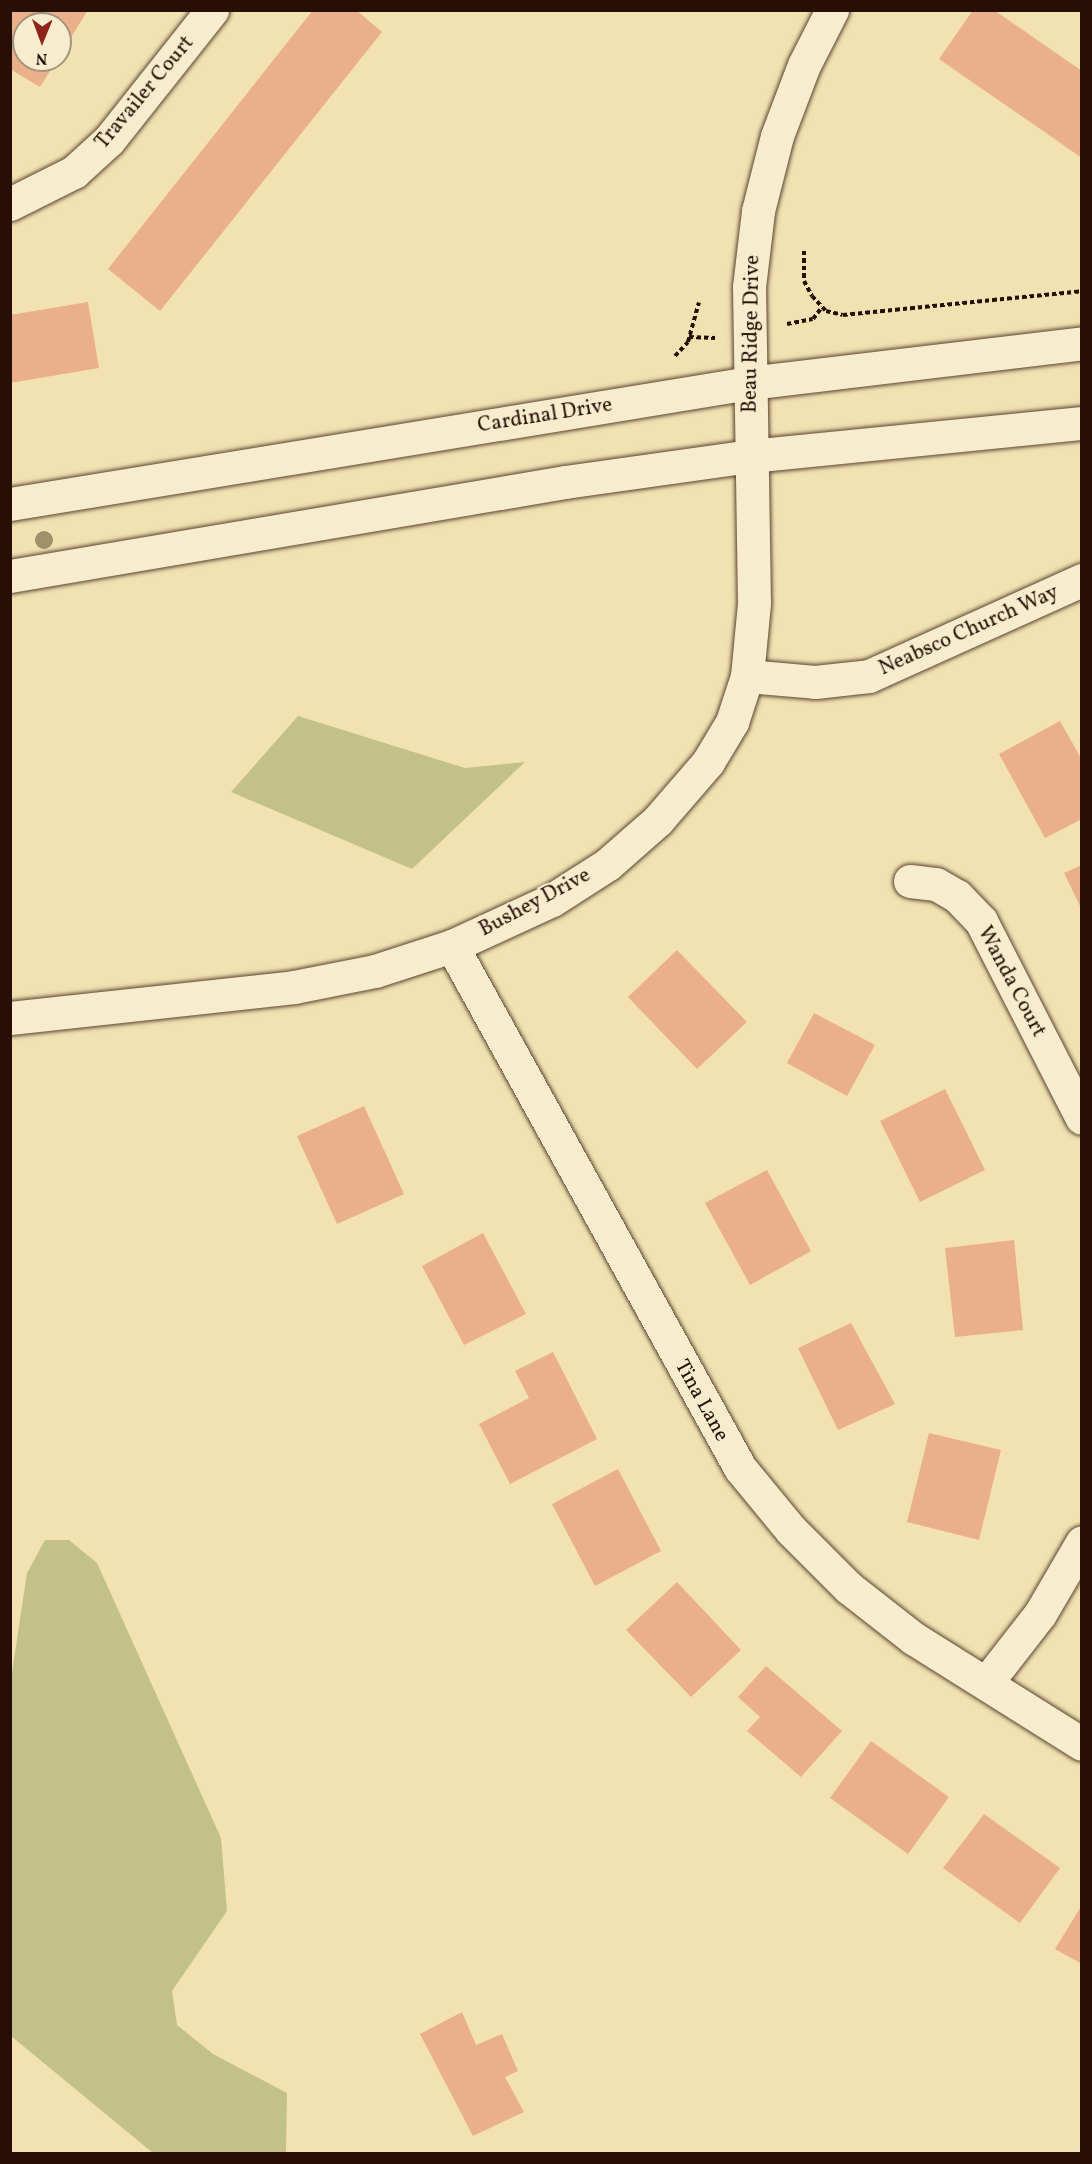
<!DOCTYPE html>
<style>
body{margin:0}
#map{position:relative;width:1092px;height:2164px;overflow:hidden;background:#f2e2b2;font-family:Vollkorn,serif}
div>[style]{position:absolute}
.green>*{inset:0;background:#c2c187}
.building>*{inset:0;background:#e9b08a}
.path>*{height:4px;margin-top:-2px;transform-origin:0;background:repeating-linear-gradient(90deg,#270f04 0 4.5px,transparent 0 7.5px)}
.roads{filter:drop-shadow(0 0 2px #5a4430) drop-shadow(0 0 2px #5a4430)}
.minor>*{height:33px;margin:-16.5px;padding:0 16.5px;transform-origin:16.5px;border-radius:16.5px;background:#f7eccd}
.secondary>*{height:33px;margin:-16.5px;padding:0 16.5px;transform-origin:16.5px;border-radius:16.5px;background:#f7eccd}
.trees>*{width:18px;height:18px;margin:-9px;border-radius:50%;background:#a0906c}
span{translate:-50% -50%;white-space:nowrap;text-align:center;line-height:1.15;-webkit-text-stroke:4.5px #f7eccd;paint-order:stroke}
.street-label{font-size:21px;color:#270f04}
.frame{position:absolute;inset:0;border:12px solid #270f04;pointer-events:none}
.north{position:absolute;left:12px;top:12px;width:60px;height:60px;box-sizing:border-box;background:#f7eccd;border:2px solid #a4947d;border-radius:50%;rotate:181deg;font-size:16px;font-weight:700;line-height:24px;text-align:center;color:#270f04}
.north::after{content:'';display:block;margin:auto;width:21px;height:27px;background:#8f2418;clip-path:polygon(50% 0,100% 100%,50% 72%,0 100%)}
</style>
<div id="map">
<div class="green">
<i style="clip-path:polygon(298px 716px,465px 768px,525px 762px,412px 869px,231px 792px)"></i>
<i style="clip-path:polygon(45px 1540px,69px 1540px,97px 1563px,221px 1838px,227px 1911px,172px 1991px,177px 2025px,213px 2054px,287px 2093px,286px 2153px,153px 2153px,11px 2036px,11px 1679px,27px 1573px)"></i>
</div>
<div class="building">
<i style="clip-path:polygon(10px 10px,88px 10px,60px 55px,60px 24px,24px 24px,24px 60px,57px 60px,40px 87px,10px 69px)"></i>
<i style="clip-path:polygon(313px 10px,356px 10px,382px 32px,160px 311px,108px 269px)"></i>
<i style="clip-path:polygon(973px 10px,994px 10px,1082px 71px,1082px 158px,939px 59px)"></i>
<i style="clip-path:polygon(88px 302px,99px 368px,10px 383px,10px 315px)"></i>
<i style="clip-path:polygon(1060px 721px,1082px 760px,1082px 819px,1045px 838px,999px 754px)"></i>
<i style="clip-path:polygon(1082px 865px,1082px 910px,1064px 873px)"></i>
<i style="clip-path:polygon(677px 950px,747px 1022px,697px 1069px,628px 997px)"></i>
<i style="clip-path:polygon(814px 1013px,875px 1045px,847px 1096px,787px 1063px)"></i>
<i style="clip-path:polygon(945px 1089px,985px 1170px,920px 1202px,880px 1121px)"></i>
<i style="clip-path:polygon(364px 1106px,404px 1194px,337px 1224px,297px 1136px)"></i>
<i style="clip-path:polygon(767px 1170px,811px 1251px,750px 1285px,705px 1203px)"></i>
<i style="clip-path:polygon(483px 1233px,526px 1314px,464px 1345px,422px 1266px)"></i>
<i style="clip-path:polygon(1014px 1240px,1023px 1330px,955px 1337px,945px 1248px)"></i>
<i style="clip-path:polygon(851px 1323px,895px 1404px,838px 1430px,798px 1348px)"></i>
<i style="clip-path:polygon(553px 1352px,597px 1439px,510px 1484px,479px 1424px,529px 1398px,515px 1371px)"></i>
<i style="clip-path:polygon(929px 1433px,1001px 1450px,979px 1540px,907px 1522px)"></i>
<i style="clip-path:polygon(618px 1469px,661px 1551px,595px 1586px,552px 1504px)"></i>
<i style="clip-path:polygon(677px 1582px,741px 1650px,691px 1697px,626px 1630px)"></i>
<i style="clip-path:polygon(766px 1666px,842px 1731px,801px 1777px,747px 1731px,760px 1717px,738px 1697px)"></i>
<i style="clip-path:polygon(871px 1741px,949px 1797px,908px 1854px,830px 1798px)"></i>
<i style="clip-path:polygon(984px 1814px,1060px 1868px,1020px 1923px,943px 1868px)"></i>
<i style="clip-path:polygon(1082px 1905px,1082px 1964px,1055px 1949px)"></i>
<i style="clip-path:polygon(462px 2012px,476px 2045px,502px 2034px,518px 2071px,505px 2077px,524px 2112px,473px 2136px,420px 2034px)"></i>
</div>
<div class="path">
<i style="left:804px;top:251px;width:30px;rotate:90deg"></i>
<i style="left:804px;top:281px;width:17px;rotate:62deg"></i>
<i style="left:812px;top:296px;width:21px;rotate:47deg"></i>
<i style="left:826px;top:311px;width:17px;rotate:13deg"></i>
<i style="left:843px;top:315px;width:240px;rotate:-5.7deg"></i>
<i style="left:787px;top:324px;width:26px;rotate:-11deg"></i>
<i style="left:813px;top:319px;width:15px;rotate:-53deg"></i>
<i style="left:689px;top:337px;width:26px;rotate:2deg"></i>
<i style="left:675px;top:356px;width:19px;rotate:-47deg"></i>
<i style="left:688px;top:342px;width:41px;rotate:-74.6deg"></i>
</div>
<div class="roads">
<div class="minor">
<i style="left:10px;top:204px;width:72px;rotate:-26.6deg"></i>
<i style="left:74px;top:172px;width:47px;rotate:-42.4deg"></i>
<i style="left:109px;top:140px;width:166px;rotate:-51.6deg"></i>
<i style="left:747px;top:676px;width:68px;rotate:5deg"></i>
<i style="left:815px;top:682px;width:54px;rotate:-6.3deg"></i>
<i style="left:869px;top:676px;width:234px;rotate:-24.3deg"></i>
<i style="left:910px;top:881px;width:26px;rotate:7deg"></i>
<i style="left:936px;top:884px;width:24px;rotate:30deg"></i>
<i style="left:957px;top:896px;width:35px;rotate:46deg"></i>
<i style="left:981px;top:921px;width:221px;rotate:62.9deg"></i>
<i style="left:452px;top:946px;width:596px;rotate:61.11deg"></i>
<i style="left:740px;top:1468px;width:80px;rotate:50.6deg"></i>
<i style="left:791px;top:1530px;width:82px;rotate:45deg"></i>
<i style="left:849px;top:1588px;width:81px;rotate:38deg"></i>
<i style="left:913px;top:1638px;width:199px;rotate:32.1deg"></i>
<i style="left:10px;top:1018px;width:286px;rotate:-6.2deg"></i>
<i style="left:294px;top:987px;width:83px;rotate:-11.2deg"></i>
<i style="left:375px;top:971px;width:81px;rotate:-18deg"></i>
<i style="left:452px;top:946px;width:110px;rotate:-24.7deg"></i>
<i style="left:552px;top:900px;width:67px;rotate:-32.7deg"></i>
<i style="left:608px;top:864px;width:67px;rotate:-41.3deg"></i>
<i style="left:658px;top:820px;width:77px;rotate:-49.2deg"></i>
<i style="left:708px;top:762px;width:47px;rotate:-59deg"></i>
<i style="left:732px;top:722px;width:48px;rotate:-71.9deg"></i>
<i style="left:747px;top:676px;width:73px;rotate:-84.5deg"></i>
<i style="left:754px;top:603px;width:316px;rotate:-90.9deg"></i>
<i style="left:749px;top:287px;width:77px;rotate:-83.2deg"></i>
<i style="left:758px;top:211px;width:77px;rotate:-75.8deg"></i>
<i style="left:777px;top:136px;width:76px;rotate:-69.2deg"></i>
<i style="left:804px;top:65px;width:62px;rotate:-63deg"></i>
<i style="left:987px;top:1682px;width:86px;rotate:-52.1deg"></i>
<i style="left:1040px;top:1614px;width:83px;rotate:-59.7deg"></i>
</div>
<div class="secondary">
<i style="left:10px;top:504px;width:749px;rotate:-9.3deg"></i>
<i style="left:749px;top:383px;width:335px;rotate:-6.8deg"></i>
<i style="left:10px;top:576px;width:563px;rotate:-9.61deg"></i>
<i style="left:565px;top:482px;width:187px;rotate:-8deg"></i>
<i style="left:750px;top:456px;width:334px;rotate:-5.7deg"></i>
</div>
</div>
<div class="trees">
<i style="left:44px;top:540px"></i>
</div>
<div class="street-label">
<span style="left:145px;top:93px;rotate:-50deg">Travailer Court</span>
<span style="left:752px;top:334px;rotate:-89deg">Beau Ridge Drive</span>
<span style="left:545px;top:416px;rotate:-9deg">Cardinal Drive</span>
<span style="left:969px;top:631px;rotate:-24deg">Neabsco Church Way</span>
<span style="left:535px;top:903px;rotate:-28deg">Bushey Drive</span>
<span style="left:1011px;top:982px;rotate:62deg">Wanda Court</span>
<span style="left:701px;top:1401px;rotate:61deg">Tina Lane</span>
</div>
<div class="frame"></div>
<div class="north">N</div>
</div>
